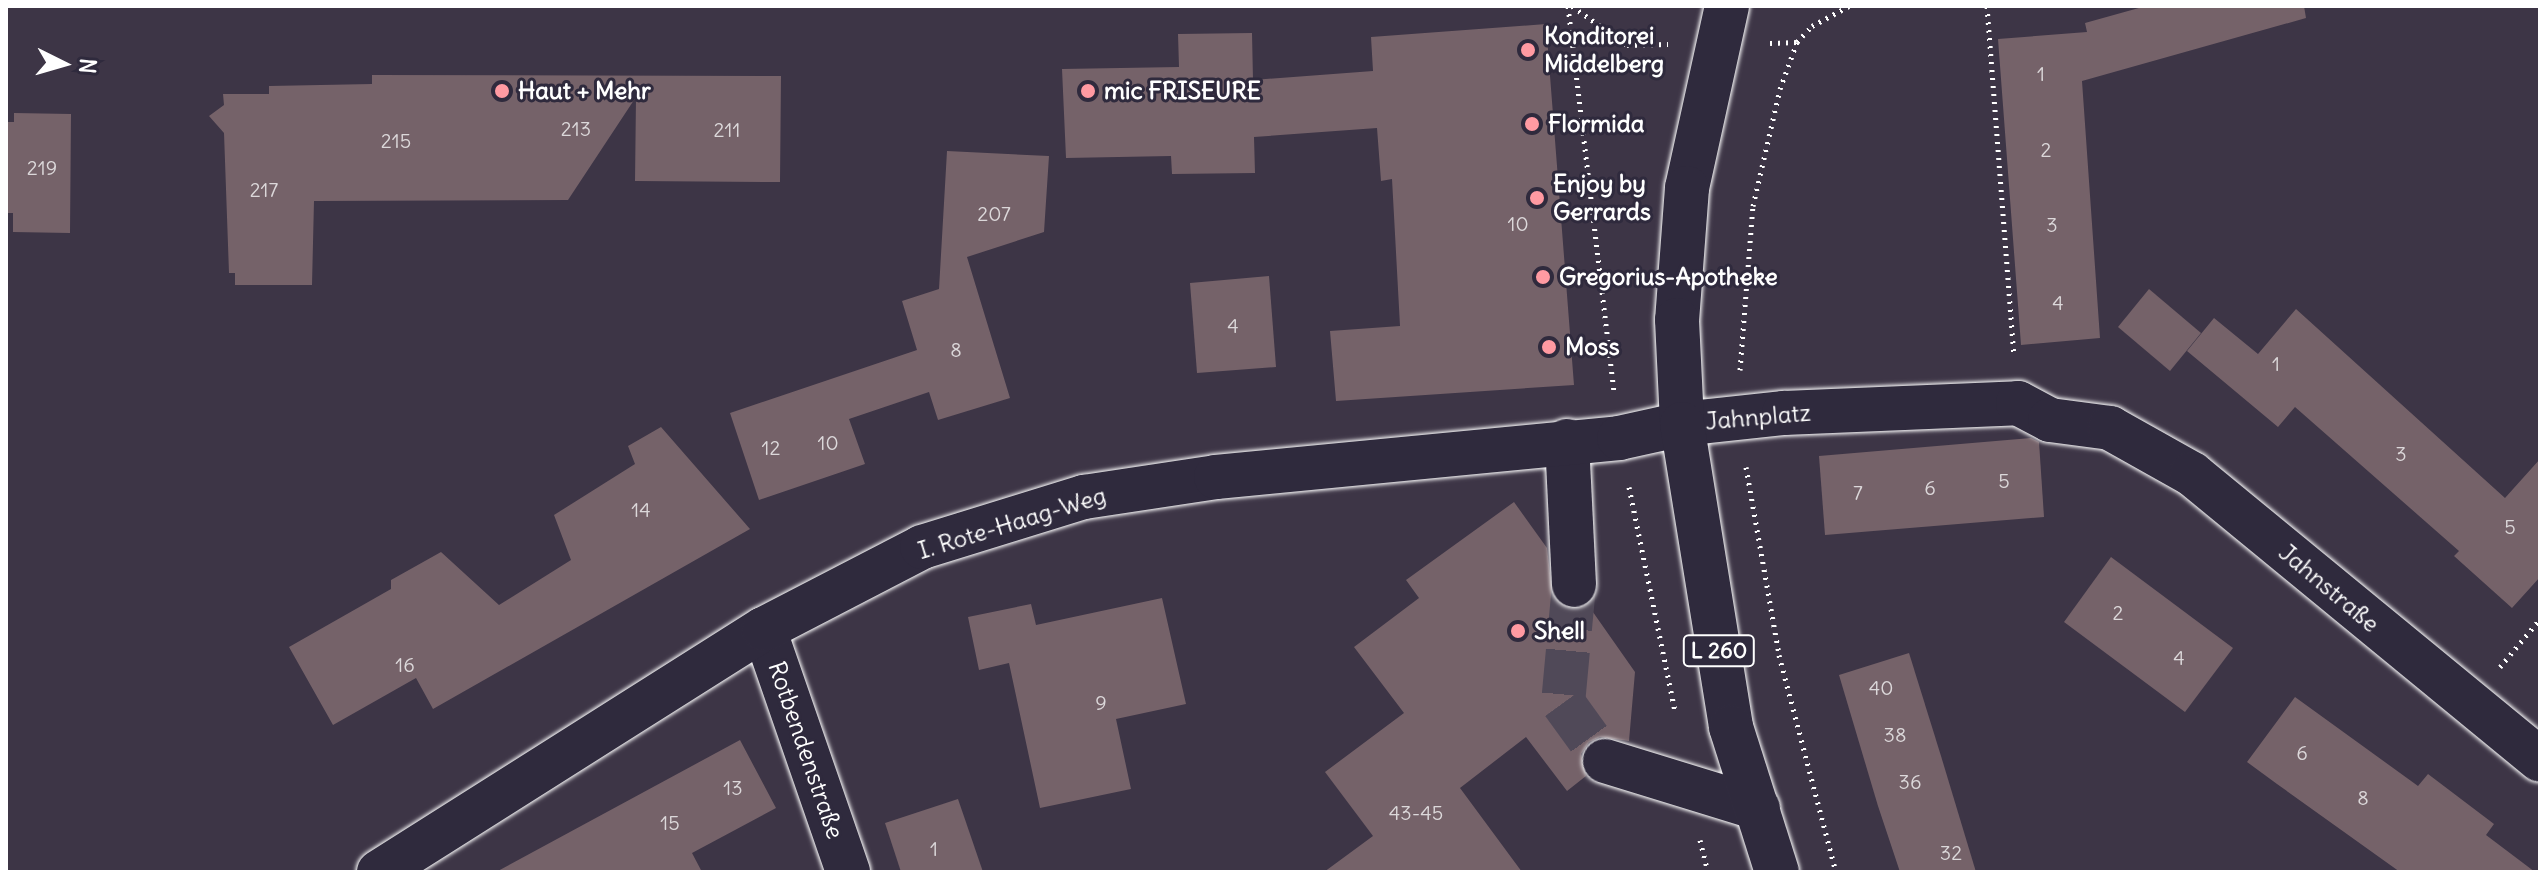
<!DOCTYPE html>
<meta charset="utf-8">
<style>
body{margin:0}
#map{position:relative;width:2546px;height:878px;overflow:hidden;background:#3d3546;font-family:Delius,sans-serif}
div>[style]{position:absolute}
.building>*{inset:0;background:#756269}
.minor-tunnel>*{height:44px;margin-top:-22px;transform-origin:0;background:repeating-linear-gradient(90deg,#504958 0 44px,transparent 0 66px)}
.path>*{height:5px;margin-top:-2.5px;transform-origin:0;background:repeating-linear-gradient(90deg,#fff 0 2px,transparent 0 8px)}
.roads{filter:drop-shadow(0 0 2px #fff) drop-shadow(0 0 2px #fff)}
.minor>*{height:44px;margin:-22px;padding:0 22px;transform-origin:22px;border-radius:22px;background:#2f2a3d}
.major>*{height:44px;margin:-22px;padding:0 22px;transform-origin:22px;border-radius:22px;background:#2f2a3d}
.dots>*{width:22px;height:22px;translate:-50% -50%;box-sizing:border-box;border:4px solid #2f2a3d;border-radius:50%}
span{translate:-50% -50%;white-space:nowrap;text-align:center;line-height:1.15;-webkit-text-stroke:6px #2f2a3d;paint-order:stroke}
.number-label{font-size:20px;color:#dcd8da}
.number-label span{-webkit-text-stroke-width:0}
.shield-label span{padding:2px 6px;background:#2f2a3d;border:2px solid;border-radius:6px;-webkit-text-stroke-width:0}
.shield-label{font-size:22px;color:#fff;font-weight:700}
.poi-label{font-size:24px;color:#fff;font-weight:700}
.left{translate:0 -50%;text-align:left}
.street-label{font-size:24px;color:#fff}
.frame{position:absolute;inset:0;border:8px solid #fff;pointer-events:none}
.north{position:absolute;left:24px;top:24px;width:80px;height:80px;-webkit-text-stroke:6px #2f2a3d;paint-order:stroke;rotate:95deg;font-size:22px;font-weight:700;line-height:32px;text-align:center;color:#fff}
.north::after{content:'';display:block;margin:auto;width:28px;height:36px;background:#fff;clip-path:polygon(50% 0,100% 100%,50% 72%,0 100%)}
</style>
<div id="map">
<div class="building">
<i style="clip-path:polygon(2146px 6px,2304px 6px,2306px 18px,2082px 81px,2100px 338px,2021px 345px,1998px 39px,2087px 32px,2085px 23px)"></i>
<i style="clip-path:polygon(1546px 24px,1574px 385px,1336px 401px,1330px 331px,1400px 326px,1392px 179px,1381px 181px,1377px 128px,1254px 137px,1255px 173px,1172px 174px,1171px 156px,1066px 158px,1062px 69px,1179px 67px,1178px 34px,1252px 33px,1253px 80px,1373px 71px,1371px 37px)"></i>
<i style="clip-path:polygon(372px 75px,781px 76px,780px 182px,635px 181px,636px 97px,568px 200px,314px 201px,312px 285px,235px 285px,235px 273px,229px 273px,224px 133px,209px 116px,224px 105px,223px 94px,269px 94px,269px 86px,372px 84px)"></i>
<i style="clip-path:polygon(14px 113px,71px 114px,70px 233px,13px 232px,13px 213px,6px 213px,6px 122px,14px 122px)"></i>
<i style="clip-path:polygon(947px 151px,1049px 156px,1044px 232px,967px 257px,1010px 398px,938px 420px,929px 392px,849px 419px,865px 464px,759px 500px,730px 413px,917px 350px,902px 301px,939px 289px)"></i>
<i style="clip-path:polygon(1269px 276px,1276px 367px,1197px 373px,1190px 283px)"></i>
<i style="clip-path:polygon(2149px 289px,2201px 333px,2170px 371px,2118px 327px)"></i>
<i style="clip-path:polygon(2296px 309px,2505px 498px,2540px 459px,2540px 577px,2512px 608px,2454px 556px,2459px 551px,2295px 407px,2278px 427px,2187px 351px,2214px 318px,2258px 354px)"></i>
<i style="clip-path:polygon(661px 427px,750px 529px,433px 709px,416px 678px,333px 725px,289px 647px,391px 589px,391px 580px,441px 552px,499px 605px,571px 560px,554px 515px,635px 464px,628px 446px)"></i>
<i style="clip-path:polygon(2031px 438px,2039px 442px,2044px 517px,1825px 535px,1819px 456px)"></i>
<i style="clip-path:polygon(1514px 502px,1547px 548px,1553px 599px,1574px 610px,1588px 605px,1635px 672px,1629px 741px,1600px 737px,1589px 742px,1581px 754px,1586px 776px,1567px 791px,1526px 737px,1460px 788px,1522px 872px,1324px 872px,1373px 836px,1325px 772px,1404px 713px,1354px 647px,1419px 598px,1406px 580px)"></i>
<i style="clip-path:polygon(2111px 557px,2233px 648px,2185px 712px,2064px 622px)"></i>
<i style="clip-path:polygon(1162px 598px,1186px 704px,1116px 719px,1131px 789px,1040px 808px,1009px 663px,979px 670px,968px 617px,1031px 604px,1036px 625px)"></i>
<i style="clip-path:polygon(1909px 653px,1941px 756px,1976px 872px,1900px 872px,1878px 806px,1839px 675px)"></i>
<i style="clip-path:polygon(2295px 697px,2418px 786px,2428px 774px,2494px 824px,2486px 835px,2535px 872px,2400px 872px,2277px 784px,2247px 762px)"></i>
<i style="clip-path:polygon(740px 740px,776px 808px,692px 853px,702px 872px,496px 872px)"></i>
<i style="clip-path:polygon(958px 799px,983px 872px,901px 872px,885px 823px)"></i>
</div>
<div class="minor-tunnel">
<i style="left:1574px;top:585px;width:119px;rotate:95.3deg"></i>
<i style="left:1563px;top:703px;width:72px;rotate:54.1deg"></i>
</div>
<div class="path">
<i style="left:1568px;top:6px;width:387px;rotate:83.2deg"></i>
<i style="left:1572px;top:6px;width:67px;rotate:35.3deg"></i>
<i style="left:1627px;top:45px;width:41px;rotate:-1.4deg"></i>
<i style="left:1987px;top:6px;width:351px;rotate:85.6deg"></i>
<i style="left:1770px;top:43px;width:27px;rotate:-2deg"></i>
<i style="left:1740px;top:370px;width:165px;rotate:-85.5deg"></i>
<i style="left:1753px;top:206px;width:120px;rotate:-77deg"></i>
<i style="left:1780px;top:89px;width:50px;rotate:-70.1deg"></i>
<i style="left:1797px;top:42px;width:22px;rotate:-47deg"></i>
<i style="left:1812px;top:26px;width:42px;rotate:-28.4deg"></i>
<i style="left:1746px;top:467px;width:191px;rotate:80deg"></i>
<i style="left:1779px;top:655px;width:224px;rotate:75.3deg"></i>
<i style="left:1629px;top:487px;width:230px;rotate:78.4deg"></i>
<i style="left:2500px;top:667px;width:62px;rotate:-50.2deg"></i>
<i style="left:1700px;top:840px;width:33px;rotate:76deg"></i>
</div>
<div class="roads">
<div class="minor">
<i style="left:1567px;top:441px;width:144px;rotate:87.2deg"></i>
<i style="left:764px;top:629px;width:257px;rotate:70.9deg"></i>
<i style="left:1605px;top:761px;width:160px;rotate:17.1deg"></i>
<i style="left:379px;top:872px;width:455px;rotate:-32.3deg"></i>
<i style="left:764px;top:629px;width:178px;rotate:-27.4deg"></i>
<i style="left:922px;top:547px;width:170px;rotate:-17.2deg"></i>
<i style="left:1084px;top:497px;width:134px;rotate:-8.6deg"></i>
<i style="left:1216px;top:477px;width:405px;rotate:-5.5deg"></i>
<i style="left:1619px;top:438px;width:65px;rotate:-12.5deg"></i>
<i style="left:1682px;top:424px;width:103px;rotate:-6.2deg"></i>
<i style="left:1784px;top:413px;width:234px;rotate:-2.4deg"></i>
<i style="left:2018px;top:403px;width:36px;rotate:28deg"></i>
<i style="left:2050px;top:420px;width:61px;rotate:7.6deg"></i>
<i style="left:2110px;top:428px;width:94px;rotate:29.3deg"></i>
<i style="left:2192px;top:474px;width:450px;rotate:39.4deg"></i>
</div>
<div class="major">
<i style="left:1727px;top:6px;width:186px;rotate:102.4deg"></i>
<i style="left:1687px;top:188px;width:132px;rotate:94.3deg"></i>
<i style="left:1677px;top:320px;width:104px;rotate:87.2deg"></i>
<i style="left:1682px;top:424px;width:307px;rotate:80.8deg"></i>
<i style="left:1731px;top:727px;width:152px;rotate:72.4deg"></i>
</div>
</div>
<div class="dots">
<i style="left:1528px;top:50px;background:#ff9aa2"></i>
<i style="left:502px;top:91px;background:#ff9aa2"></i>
<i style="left:1088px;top:91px;background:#ff9aa2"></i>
<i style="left:1532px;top:124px;background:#ff9aa2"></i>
<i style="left:1537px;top:198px;background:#ff9aa2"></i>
<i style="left:1543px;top:277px;background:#ff9aa2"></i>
<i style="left:1549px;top:347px;background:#ff9aa2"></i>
<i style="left:1518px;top:631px;background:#ff9aa2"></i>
</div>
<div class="number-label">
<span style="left:2041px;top:73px">1</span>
<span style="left:576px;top:128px">213</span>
<span style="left:727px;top:129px">211</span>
<span style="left:396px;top:140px">215</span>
<span style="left:2046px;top:149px">2</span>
<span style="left:42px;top:167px">219</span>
<span style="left:264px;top:189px">217</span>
<span style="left:994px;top:213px">207</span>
<span style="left:1518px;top:223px">10</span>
<span style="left:2052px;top:224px">3</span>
<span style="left:2058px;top:302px">4</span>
<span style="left:1233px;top:325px">4</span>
<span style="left:956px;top:349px">8</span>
<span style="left:2276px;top:363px">1</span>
<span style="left:828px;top:442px">10</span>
<span style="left:771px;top:447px">12</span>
<span style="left:2401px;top:453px">3</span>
<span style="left:2004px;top:480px">5</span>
<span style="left:1930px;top:487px">6</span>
<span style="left:1858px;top:492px">7</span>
<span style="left:641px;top:509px">14</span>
<span style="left:2510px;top:526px">5</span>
<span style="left:2118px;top:612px">2</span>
<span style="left:2179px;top:657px">4</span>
<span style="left:405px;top:664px">16</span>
<span style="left:1881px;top:687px">40</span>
<span style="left:1101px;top:702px">9</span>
<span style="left:1895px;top:734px">38</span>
<span style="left:2302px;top:752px">6</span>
<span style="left:1910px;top:781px">36</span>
<span style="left:733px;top:787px">13</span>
<span style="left:2363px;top:797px">8</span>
<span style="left:1416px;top:812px">43-45</span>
<span style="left:670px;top:822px">15</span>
<span style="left:934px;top:848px">1</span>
<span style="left:1951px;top:852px">32</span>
</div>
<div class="shield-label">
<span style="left:1719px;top:651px">L 260</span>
</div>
<div class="poi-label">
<span class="left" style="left:1544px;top:50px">Konditorei<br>Middelberg</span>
<span class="left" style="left:518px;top:91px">Haut + Mehr</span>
<span class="left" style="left:1104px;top:91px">mic FRISEURE</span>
<span class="left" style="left:1548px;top:124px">Flormida</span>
<span class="left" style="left:1553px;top:198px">Enjoy by<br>Gerrards</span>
<span class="left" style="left:1559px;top:277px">Gregorius-Apotheke</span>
<span class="left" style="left:1565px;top:347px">Moss</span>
<span class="left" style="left:1534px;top:631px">Shell</span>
</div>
<div class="street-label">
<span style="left:1758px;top:417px;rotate:-5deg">Jahnplatz</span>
<span style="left:1012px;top:523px;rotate:-17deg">I. Rote-Haag-Weg</span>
<span style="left:2329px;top:588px;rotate:40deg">Jahnstraße</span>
<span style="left:806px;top:750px;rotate:71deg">Rotbendenstraße</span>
</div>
<div class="frame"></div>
<div class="north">N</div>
</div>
